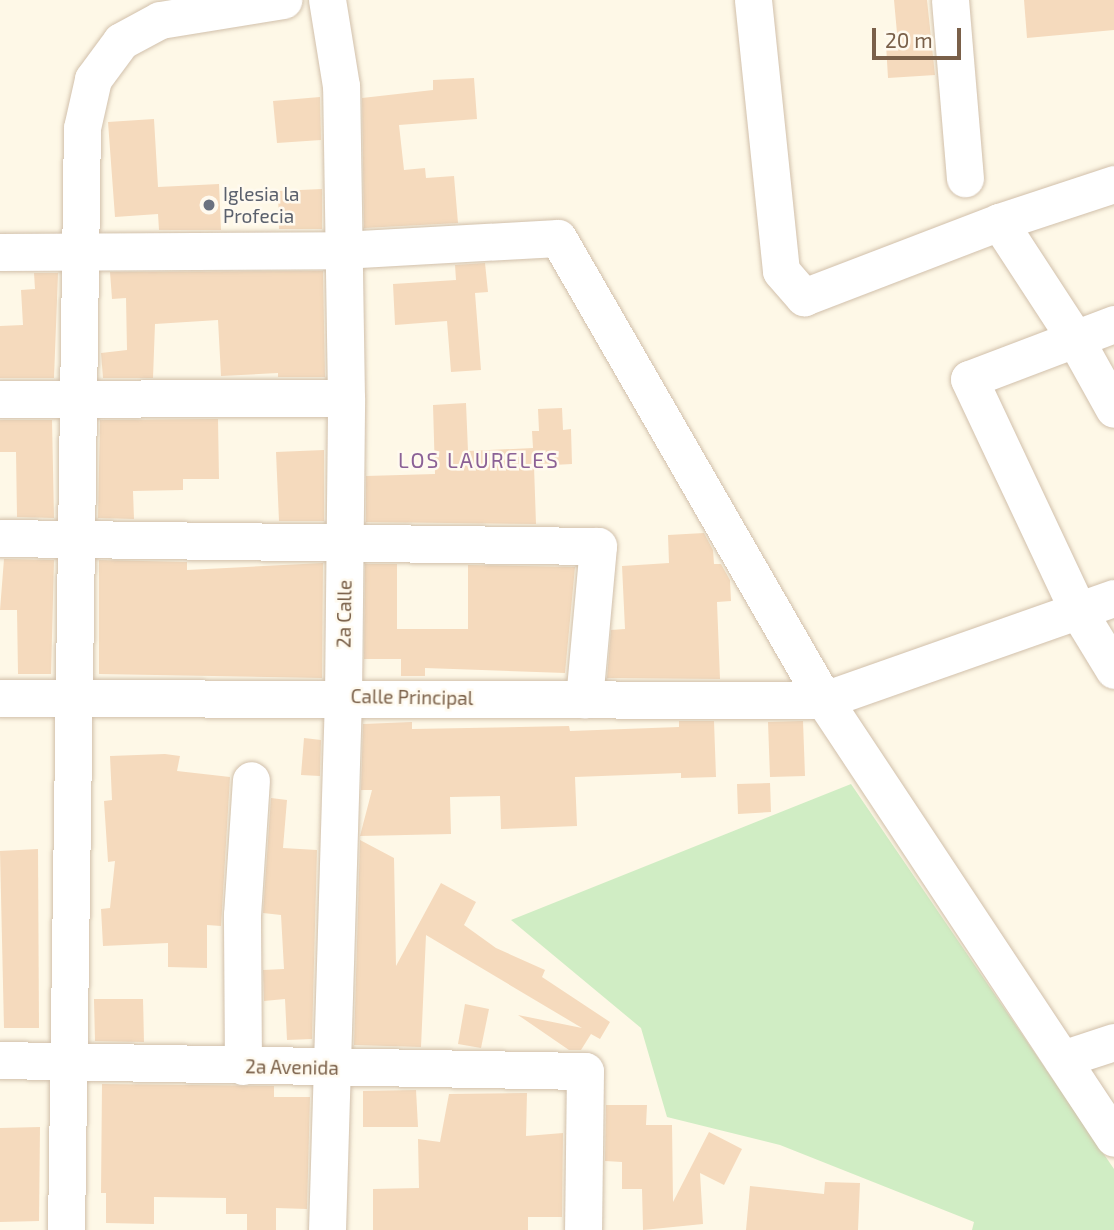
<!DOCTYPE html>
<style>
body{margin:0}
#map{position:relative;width:1114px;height:1230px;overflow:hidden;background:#fef8e7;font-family:"Exo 2",sans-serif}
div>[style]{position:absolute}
.green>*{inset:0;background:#d0edc4}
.building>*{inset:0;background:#f5dabd}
.roads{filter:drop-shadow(0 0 2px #d1c0ab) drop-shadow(0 0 2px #d1c0ab)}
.minor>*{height:37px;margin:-18.5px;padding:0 18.5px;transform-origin:18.5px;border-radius:18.5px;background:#fff}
.dots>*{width:19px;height:19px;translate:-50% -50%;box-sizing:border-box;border:4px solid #fffaef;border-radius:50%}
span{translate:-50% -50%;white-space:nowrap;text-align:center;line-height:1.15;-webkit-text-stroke:5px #fffaef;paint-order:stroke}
.worship-label{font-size:19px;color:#5b616d}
.left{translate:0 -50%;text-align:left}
.street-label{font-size:19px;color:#7a6049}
.neighbourhood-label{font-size:21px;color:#8b6196;letter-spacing:2px}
.scale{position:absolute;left:872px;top:28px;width:89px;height:32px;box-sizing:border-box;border:4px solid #7a6049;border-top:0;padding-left:9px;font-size:21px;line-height:24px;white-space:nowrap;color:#7a6049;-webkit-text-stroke:5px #fffaef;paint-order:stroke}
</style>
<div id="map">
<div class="green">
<i style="clip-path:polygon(851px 784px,1114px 1169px,1114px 1230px,972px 1230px,974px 1222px,780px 1145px,667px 1117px,641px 1028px,511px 920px)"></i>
</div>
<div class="building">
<i style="clip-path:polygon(894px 0,927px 0,935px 75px,888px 78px,886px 44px,898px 44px)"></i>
<i style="clip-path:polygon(1024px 0,1114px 0,1114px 30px,1027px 38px)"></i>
<i style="clip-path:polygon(474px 78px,477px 119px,399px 125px,404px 170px,425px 168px,426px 178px,454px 176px,458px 223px,364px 228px,362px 98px,433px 90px,433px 80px)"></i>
<i style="clip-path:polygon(320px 97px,321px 140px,277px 143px,273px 101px)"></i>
<i style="clip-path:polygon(154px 119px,158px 187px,219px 184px,221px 230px,159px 230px,158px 214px,115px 217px,108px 122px)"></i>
<i style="clip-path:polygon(322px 189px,322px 229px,279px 229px,278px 191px)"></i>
<i style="clip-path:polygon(485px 263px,488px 292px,475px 293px,481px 370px,451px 372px,447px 321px,395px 325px,393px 284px,456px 280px,455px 265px)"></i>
<i style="clip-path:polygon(323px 271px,325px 377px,278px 377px,278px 373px,221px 376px,218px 320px,155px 324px,153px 378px,103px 378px,101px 353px,127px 350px,126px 298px,112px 299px,110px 272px)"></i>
<i style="clip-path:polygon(34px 273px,58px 273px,54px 378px,0 378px,0 326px,23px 325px,21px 290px,35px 289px)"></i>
<i style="clip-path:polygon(466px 403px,468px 451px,533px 448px,532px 431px,539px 431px,538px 409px,562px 408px,563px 430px,571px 429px,572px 464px,534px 466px,536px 524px,366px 522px,366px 476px,435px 474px,433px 405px)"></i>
<i style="clip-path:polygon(218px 419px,219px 479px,183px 479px,183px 490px,133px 491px,134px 519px,98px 518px,100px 420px)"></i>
<i style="clip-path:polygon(0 420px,52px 420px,54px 518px,17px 517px,16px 452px,0 452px)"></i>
<i style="clip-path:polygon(324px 450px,324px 521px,279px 521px,276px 452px)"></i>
<i style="clip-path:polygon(704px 533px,713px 550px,714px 564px,721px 564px,730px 580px,731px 601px,717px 602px,720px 679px,607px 678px,611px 630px,625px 629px,622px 566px,669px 563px,668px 535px)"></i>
<i style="clip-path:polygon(4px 559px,54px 560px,51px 674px,18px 674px,17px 610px,0 610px)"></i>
<i style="clip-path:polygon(99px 560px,187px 562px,187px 570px,323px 563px,322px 678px,99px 674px)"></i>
<i style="clip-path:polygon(365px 564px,397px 564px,397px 629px,468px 629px,468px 565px,575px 567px,565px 673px,425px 668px,425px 676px,401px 676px,401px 659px,364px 659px)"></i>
<i style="clip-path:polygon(679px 721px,714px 721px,716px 777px,681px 778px,681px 773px,575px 777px,577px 826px,501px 829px,500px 796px,450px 797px,451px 834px,360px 836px,372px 790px,361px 790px,363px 724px,412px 722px,412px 729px,569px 726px,570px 731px,679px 727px)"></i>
<i style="clip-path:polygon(803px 721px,805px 776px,770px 777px,768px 722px)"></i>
<i style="clip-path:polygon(304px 738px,321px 740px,320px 776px,301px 775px)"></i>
<i style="clip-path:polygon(165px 754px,180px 756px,177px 771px,230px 777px,221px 926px,207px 925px,207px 968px,168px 967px,168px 943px,103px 946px,101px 909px,110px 908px,115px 861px,108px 862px,104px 801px,112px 800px,110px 756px)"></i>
<i style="clip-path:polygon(770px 783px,771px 812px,738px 814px,737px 784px)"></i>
<i style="clip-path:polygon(271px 798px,287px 800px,283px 848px,317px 850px,312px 1039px,287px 1040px,285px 999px,264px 1001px,263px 970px,284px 969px,281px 915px,263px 913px)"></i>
<i style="clip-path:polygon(360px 840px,394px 858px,396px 966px,441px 883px,476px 902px,464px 925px,496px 948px,545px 970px,542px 977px,610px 1022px,600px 1039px,591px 1034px,581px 1050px,569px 1050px,518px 1015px,582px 1028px,426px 935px,421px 1047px,354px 1045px)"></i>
<i style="clip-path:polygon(38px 849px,39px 1028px,4px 1028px,0 851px)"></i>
<i style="clip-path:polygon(94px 999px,143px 999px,144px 1042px,95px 1041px)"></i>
<i style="clip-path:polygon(465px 1004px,489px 1009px,481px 1048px,458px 1044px)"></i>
<i style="clip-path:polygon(102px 1084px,274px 1086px,274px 1097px,310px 1097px,307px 1209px,276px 1208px,276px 1230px,247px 1230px,247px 1214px,226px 1214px,226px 1198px,154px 1197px,154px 1224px,106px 1223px,106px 1193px,101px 1193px)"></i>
<i style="clip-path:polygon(416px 1090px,418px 1127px,363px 1127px,363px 1091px)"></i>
<i style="clip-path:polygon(527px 1093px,526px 1136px,563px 1133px,562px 1217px,528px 1217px,528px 1230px,373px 1230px,373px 1189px,419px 1188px,418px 1139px,440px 1142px,449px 1094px)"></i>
<i style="clip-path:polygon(606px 1105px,647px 1105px,646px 1125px,672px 1125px,673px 1202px,709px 1132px,742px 1149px,724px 1185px,700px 1173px,703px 1224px,643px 1230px,642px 1189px,622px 1189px,622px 1162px,605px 1161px)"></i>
<i style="clip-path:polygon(40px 1127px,39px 1221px,0 1222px,0 1128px)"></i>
<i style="clip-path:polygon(825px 1182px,860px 1183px,858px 1230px,746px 1230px,750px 1186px,824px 1194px)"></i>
</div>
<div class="roads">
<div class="minor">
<i style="left:753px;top:0;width:272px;rotate:84.1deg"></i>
<i style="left:781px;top:271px;width:35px;rotate:49deg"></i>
<i style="left:804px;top:297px;width:209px;rotate:-21deg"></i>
<i style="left:999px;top:222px;width:121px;rotate:-18.3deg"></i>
<i style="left:950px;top:0;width:179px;rotate:85.2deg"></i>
<i style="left:999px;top:222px;width:137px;rotate:56.9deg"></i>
<i style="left:1074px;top:337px;width:82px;rotate:60.9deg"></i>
<i style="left:0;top:252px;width:342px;rotate:-0.3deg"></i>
<i style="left:342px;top:250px;width:216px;rotate:-3.2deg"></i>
<i style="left:558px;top:238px;width:533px;rotate:60.07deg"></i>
<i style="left:824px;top:700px;width:525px;rotate:56.49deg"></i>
<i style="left:1114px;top:324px;width:155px;rotate:159.2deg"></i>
<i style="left:969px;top:379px;width:256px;rotate:64.8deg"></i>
<i style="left:1078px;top:611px;width:69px;rotate:58.6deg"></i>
<i style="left:0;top:399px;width:346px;rotate:-0.2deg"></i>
<i style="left:0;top:538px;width:598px;rotate:0.77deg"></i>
<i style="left:598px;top:546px;width:154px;rotate:95.2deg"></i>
<i style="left:0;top:698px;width:824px;rotate:0.14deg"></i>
<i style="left:824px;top:700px;width:307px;rotate:-19.4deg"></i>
<i style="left:1062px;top:1059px;width:55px;rotate:-18.1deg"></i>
<i style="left:0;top:1060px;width:585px;rotate:1.08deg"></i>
<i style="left:585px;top:1071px;width:159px;rotate:90.7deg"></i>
<i style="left:243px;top:1066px;width:151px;rotate:-90.4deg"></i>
<i style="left:242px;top:915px;width:135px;rotate:-86.2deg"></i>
<i style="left:66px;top:1230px;width:1102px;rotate:-89.17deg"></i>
<i style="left:82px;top:128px;width:50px;rotate:-77.3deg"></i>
<i style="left:93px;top:79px;width:47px;rotate:-53.6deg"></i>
<i style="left:121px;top:41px;width:44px;rotate:-28.3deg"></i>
<i style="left:160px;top:20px;width:125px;rotate:-9.2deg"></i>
<i style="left:327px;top:1230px;width:533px;rotate:-88.28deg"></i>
<i style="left:343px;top:697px;width:299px;rotate:-89.4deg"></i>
<i style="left:346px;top:398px;width:312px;rotate:-90.9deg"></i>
<i style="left:341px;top:86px;width:87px;rotate:-99.2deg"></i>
</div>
</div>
<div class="dots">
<i style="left:209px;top:205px;background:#6b7280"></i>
</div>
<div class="worship-label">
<span class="left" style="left:223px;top:205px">Iglesia la<br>Profecia</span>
</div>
<div class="street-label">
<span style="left:344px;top:614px;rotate:-89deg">2a Calle</span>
<span style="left:412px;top:697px;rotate:1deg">Calle Principal</span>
<span style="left:292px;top:1067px;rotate:1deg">2a Avenida</span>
</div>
<div class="neighbourhood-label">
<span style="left:479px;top:460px">LOS LAURELES</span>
</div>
<div class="scale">20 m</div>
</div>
